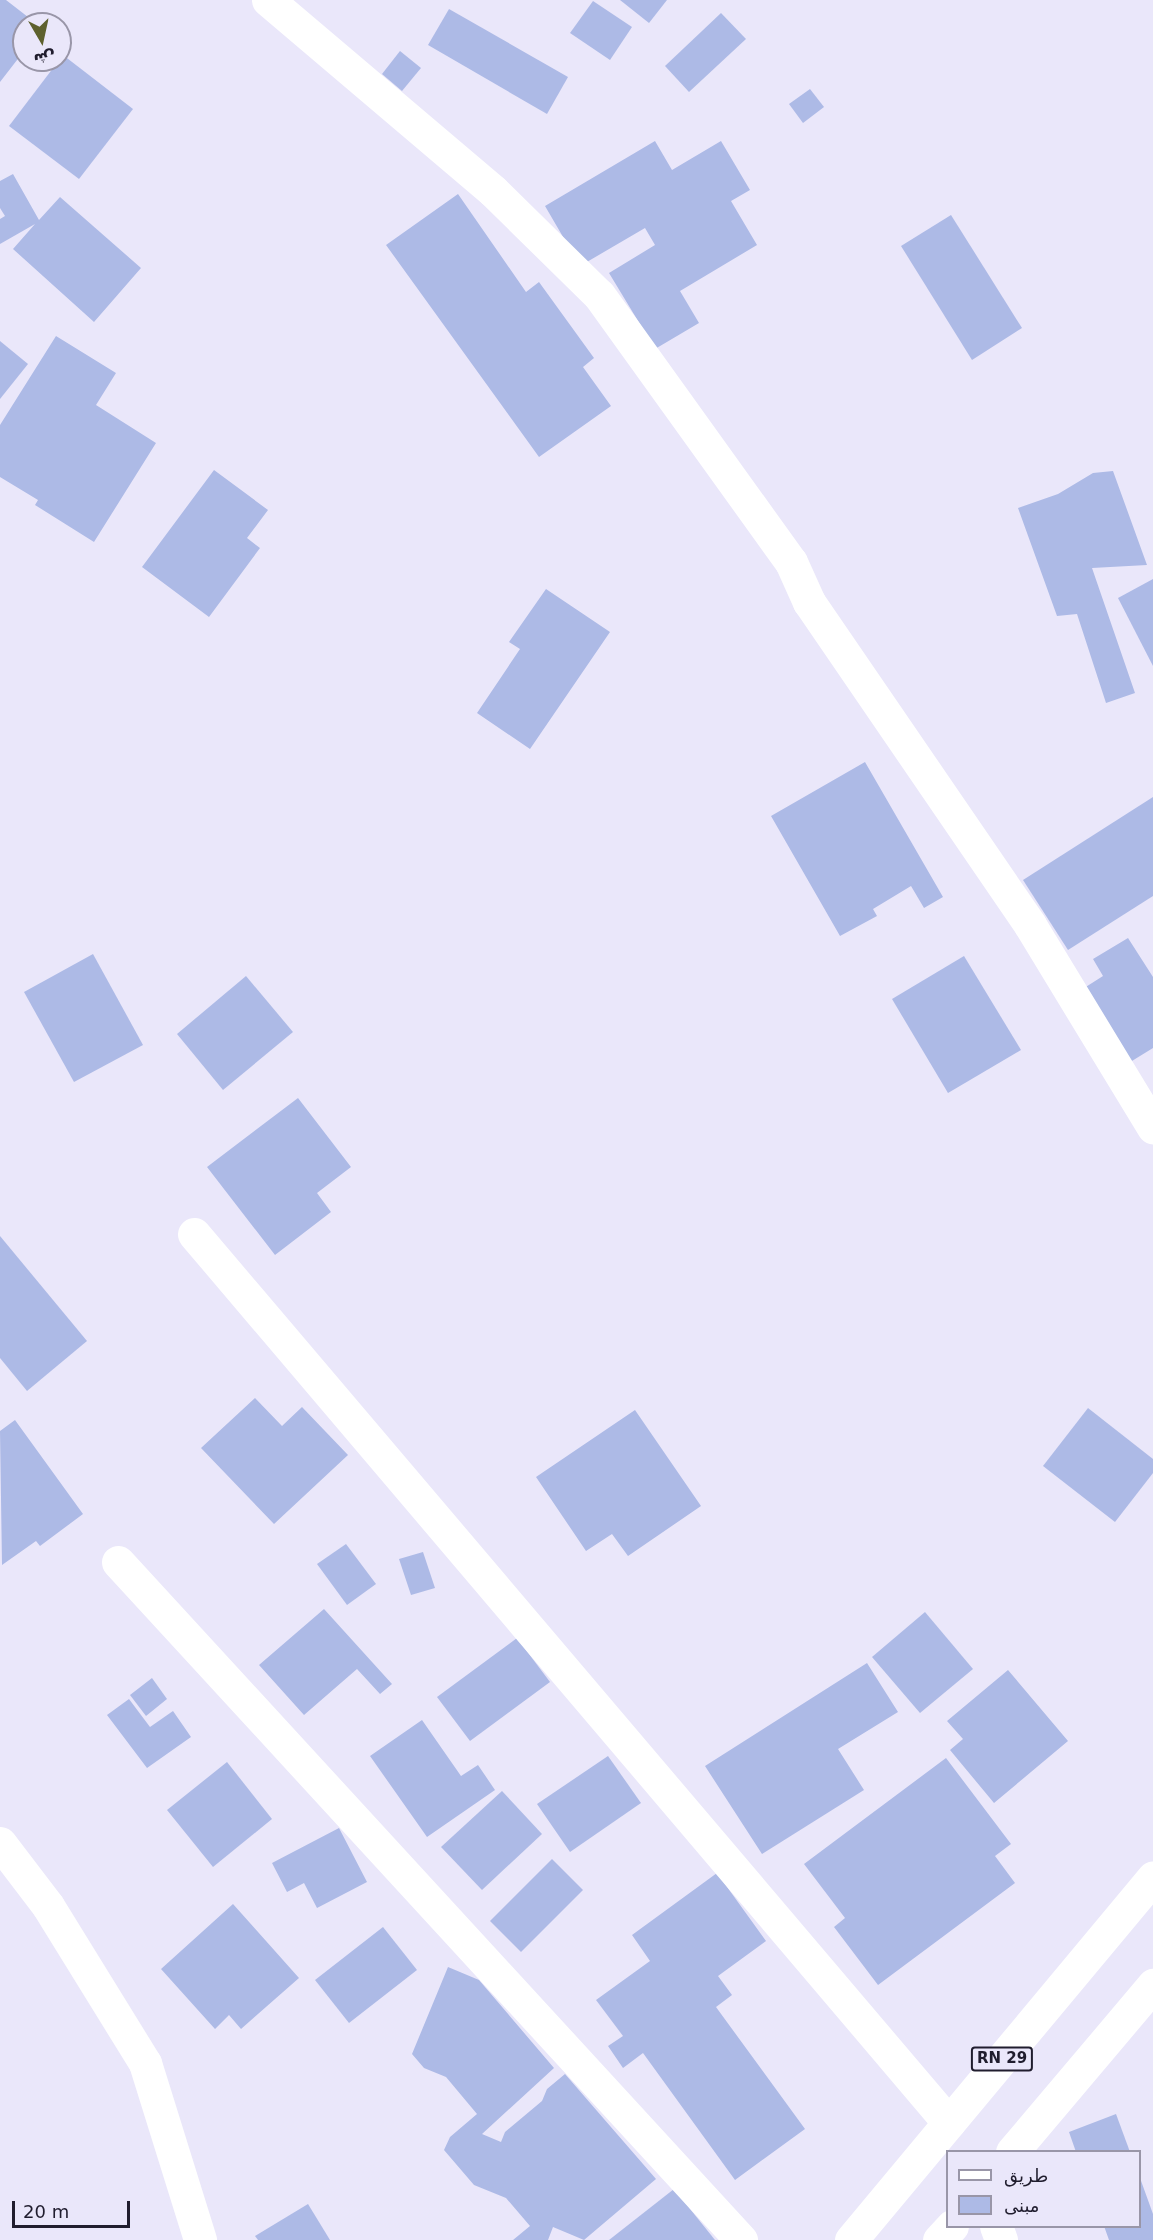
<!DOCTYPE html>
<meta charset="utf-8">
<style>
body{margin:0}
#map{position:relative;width:1153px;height:2240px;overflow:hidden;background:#eae7fa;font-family:"DejaVu Sans",Vazirmatn,sans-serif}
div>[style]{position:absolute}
.building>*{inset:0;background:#adbae6}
.minor>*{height:33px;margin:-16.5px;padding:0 16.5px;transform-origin:16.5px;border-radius:16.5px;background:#fff}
.trunk>*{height:33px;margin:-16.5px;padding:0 16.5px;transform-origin:16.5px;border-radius:16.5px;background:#fff}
span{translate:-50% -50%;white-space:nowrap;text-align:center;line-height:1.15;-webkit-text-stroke:5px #eae7fa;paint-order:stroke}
.shield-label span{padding:2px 4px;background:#eae7fa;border:2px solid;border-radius:4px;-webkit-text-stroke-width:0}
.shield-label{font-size:15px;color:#201d2e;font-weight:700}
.legend{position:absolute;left:946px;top:2150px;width:195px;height:78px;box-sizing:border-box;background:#eae7fa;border:2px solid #9996a8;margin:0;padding:8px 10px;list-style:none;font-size:18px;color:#201d2e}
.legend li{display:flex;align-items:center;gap:12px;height:30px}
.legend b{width:30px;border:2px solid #9996a8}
.north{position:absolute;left:12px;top:12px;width:60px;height:60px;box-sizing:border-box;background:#eae7fa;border:2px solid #9996a8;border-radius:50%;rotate:171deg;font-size:16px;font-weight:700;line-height:24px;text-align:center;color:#201d2e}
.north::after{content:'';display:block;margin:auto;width:21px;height:27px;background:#5e612e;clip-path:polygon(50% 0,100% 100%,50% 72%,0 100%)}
.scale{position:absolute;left:12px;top:2201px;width:118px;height:27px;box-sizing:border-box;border:3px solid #201d2e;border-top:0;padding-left:8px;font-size:18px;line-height:21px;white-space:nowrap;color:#201d2e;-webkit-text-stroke:4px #eae7fa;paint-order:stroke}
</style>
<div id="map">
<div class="building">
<i style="clip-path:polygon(0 0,6px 0,37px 24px,24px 24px,24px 51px,0 82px)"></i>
<i style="clip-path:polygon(620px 0,667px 0,649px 23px)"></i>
<i style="clip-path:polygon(593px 1px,632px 27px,610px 60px,570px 33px)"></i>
<i style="clip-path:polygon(449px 9px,568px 77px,547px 114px,428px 45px)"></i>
<i style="clip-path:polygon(721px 13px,746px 39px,689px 92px,665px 66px)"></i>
<i style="clip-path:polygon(400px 51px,421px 68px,402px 91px,382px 74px)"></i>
<i style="clip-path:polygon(63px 55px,133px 109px,79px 179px,9px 126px)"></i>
<i style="clip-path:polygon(810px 89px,824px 107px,803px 123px,789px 104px)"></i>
<i style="clip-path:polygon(655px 141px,672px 170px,721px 141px,750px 190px,731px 201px,757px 245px,680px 291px,699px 323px,655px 349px,609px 273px,655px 245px,645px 228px,580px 266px,545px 206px)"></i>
<i style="clip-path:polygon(13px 174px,39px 220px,60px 197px,141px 268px,94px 322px,13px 249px,35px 224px,0 244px,0 219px,5px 216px,0 208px,0 181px)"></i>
<i style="clip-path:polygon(458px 194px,526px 292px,539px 282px,594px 358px,583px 367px,611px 406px,539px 457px,386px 245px)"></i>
<i style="clip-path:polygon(951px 215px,1022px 328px,972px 360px,901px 246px)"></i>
<i style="clip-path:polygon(56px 336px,116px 373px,96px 405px,156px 443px,94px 542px,35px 505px,38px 500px,0 477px,0 425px)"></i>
<i style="clip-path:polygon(0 341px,28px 364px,0 399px)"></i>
<i style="clip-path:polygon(214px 470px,268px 510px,247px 538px,260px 548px,209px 617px,142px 567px)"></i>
<i style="clip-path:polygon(1113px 471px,1147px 565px,1092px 568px,1135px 693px,1106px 703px,1077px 614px,1057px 616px,1018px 508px,1058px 494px,1093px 473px)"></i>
<i style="clip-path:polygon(1153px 579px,1153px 666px,1118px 598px)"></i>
<i style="clip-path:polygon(546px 589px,610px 632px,530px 749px,477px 713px,520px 649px,509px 642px)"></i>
<i style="clip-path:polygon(865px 762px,943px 897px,924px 908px,911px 886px,873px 909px,877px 916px,840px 936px,771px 816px)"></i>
<i style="clip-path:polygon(1153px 797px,1153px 896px,1068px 950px,1023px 880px)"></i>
<i style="clip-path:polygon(1128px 938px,1153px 977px,1153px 1048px,1127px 1064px,1081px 990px,1103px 976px,1093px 959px)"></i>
<i style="clip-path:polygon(93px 954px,143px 1045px,74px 1082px,24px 992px)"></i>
<i style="clip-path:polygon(964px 956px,1021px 1050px,948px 1093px,892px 999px)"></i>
<i style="clip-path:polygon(246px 976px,293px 1032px,223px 1090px,177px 1034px)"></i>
<i style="clip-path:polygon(298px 1098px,351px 1167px,317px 1193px,331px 1212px,275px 1255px,207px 1167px)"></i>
<i style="clip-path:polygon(0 1236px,87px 1341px,27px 1391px,0 1358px)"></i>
<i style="clip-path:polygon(255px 1398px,282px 1426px,302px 1407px,348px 1455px,274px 1524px,201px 1448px)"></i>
<i style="clip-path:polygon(1088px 1408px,1153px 1459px,1153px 1473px,1115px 1522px,1043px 1466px)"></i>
<i style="clip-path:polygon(635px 1410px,701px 1506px,628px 1556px,612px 1534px,586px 1551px,536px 1477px)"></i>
<i style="clip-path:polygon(15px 1420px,83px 1514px,40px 1546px,36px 1541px,2px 1565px,0 1431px)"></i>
<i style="clip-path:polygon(346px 1544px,376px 1584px,347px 1605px,317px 1564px)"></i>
<i style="clip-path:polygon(423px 1552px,435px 1588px,411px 1595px,399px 1559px)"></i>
<i style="clip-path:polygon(324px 1609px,392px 1684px,380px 1694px,357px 1669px,304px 1715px,259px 1665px)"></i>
<i style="clip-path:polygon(925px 1612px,973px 1669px,920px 1713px,872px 1657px)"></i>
<i style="clip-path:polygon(517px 1638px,550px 1682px,470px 1741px,437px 1697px)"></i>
<i style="clip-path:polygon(867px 1663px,898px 1712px,838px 1749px,864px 1790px,762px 1854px,705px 1766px)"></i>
<i style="clip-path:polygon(1008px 1670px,1068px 1741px,994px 1803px,950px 1750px,963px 1739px,947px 1721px)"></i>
<i style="clip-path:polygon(152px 1678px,167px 1699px,146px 1716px,130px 1695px)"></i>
<i style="clip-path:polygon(129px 1699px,150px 1727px,173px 1711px,191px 1737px,147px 1768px,107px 1715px)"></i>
<i style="clip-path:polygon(422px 1720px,461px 1776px,478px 1765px,495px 1790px,427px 1837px,370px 1756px)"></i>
<i style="clip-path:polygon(608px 1756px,641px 1803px,570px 1852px,537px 1804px)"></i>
<i style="clip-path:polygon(946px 1758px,1011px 1844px,995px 1856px,1015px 1883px,878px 1985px,834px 1927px,845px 1918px,804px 1864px)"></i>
<i style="clip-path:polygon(227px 1762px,272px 1819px,213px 1867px,167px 1810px)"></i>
<i style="clip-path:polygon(502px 1791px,542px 1834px,482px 1890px,441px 1847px)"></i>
<i style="clip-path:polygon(339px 1828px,367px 1882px,317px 1908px,304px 1883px,287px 1892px,272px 1863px)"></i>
<i style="clip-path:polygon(552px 1859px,583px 1890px,521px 1952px,490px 1921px)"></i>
<i style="clip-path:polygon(717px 1873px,766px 1941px,718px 1976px,732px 1995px,716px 2007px,805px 2129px,735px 2180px,643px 2053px,623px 2068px,608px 2046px,623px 2036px,596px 2000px,650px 1961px,632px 1935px)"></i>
<i style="clip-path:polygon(233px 1904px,299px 1978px,241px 2029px,229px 2015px,215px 2029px,161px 1969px)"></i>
<i style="clip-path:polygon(383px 1927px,417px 1970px,349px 2023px,315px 1980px)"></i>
<i style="clip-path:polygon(448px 1967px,479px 1980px,554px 2068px,482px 2134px,501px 2142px,505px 2132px,542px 2101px,547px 2089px,565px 2074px,656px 2179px,584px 2240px,553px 2227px,548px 2240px,513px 2240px,530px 2226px,506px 2198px,474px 2185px,444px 2150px,450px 2137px,477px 2114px,446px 2077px,424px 2068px,412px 2054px)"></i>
<i style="clip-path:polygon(1116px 2114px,1130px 2152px,1076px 2152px,1069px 2132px)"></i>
<i style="clip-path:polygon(1140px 2178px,1153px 2214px,1153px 2240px,1109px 2240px,1104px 2226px,1140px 2226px)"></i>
<i style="clip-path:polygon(674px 2189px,715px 2240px,609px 2240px)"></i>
<i style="clip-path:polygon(308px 2204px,330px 2240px,258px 2240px,255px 2236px)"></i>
</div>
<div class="minor">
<i style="left:268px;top:0;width:295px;rotate:40.3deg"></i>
<i style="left:493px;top:191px;width:148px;rotate:44.5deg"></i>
<i style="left:599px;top:295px;width:329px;rotate:54.3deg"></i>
<i style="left:791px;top:562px;width:44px;rotate:65.8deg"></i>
<i style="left:809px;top:602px;width:391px;rotate:55.6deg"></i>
<i style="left:1030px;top:925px;width:237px;rotate:58.7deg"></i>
<i style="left:194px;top:1234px;width:1166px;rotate:49.66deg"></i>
<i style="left:118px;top:1562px;width:921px;rotate:47.42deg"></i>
<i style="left:0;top:1843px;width:79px;rotate:52.7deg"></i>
<i style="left:48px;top:1906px;width:185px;rotate:58.3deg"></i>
<i style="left:145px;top:2063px;width:185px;rotate:72.7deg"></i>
<i style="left:996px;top:2226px;width:15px;rotate:70deg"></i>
</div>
<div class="trunk">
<i style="left:1012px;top:2152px;width:219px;rotate:-49.8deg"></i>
<i style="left:851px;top:2240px;width:472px;rotate:-50.2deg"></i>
<i style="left:939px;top:2240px;width:19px;rotate:-47deg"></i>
</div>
<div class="shield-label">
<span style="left:1002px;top:2059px">RN 29</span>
</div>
<ul class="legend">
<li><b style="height:8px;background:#fff"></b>طريق</li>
<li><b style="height:16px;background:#adbae6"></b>مبنى</li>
</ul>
<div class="north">ش</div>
<div class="scale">20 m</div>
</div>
